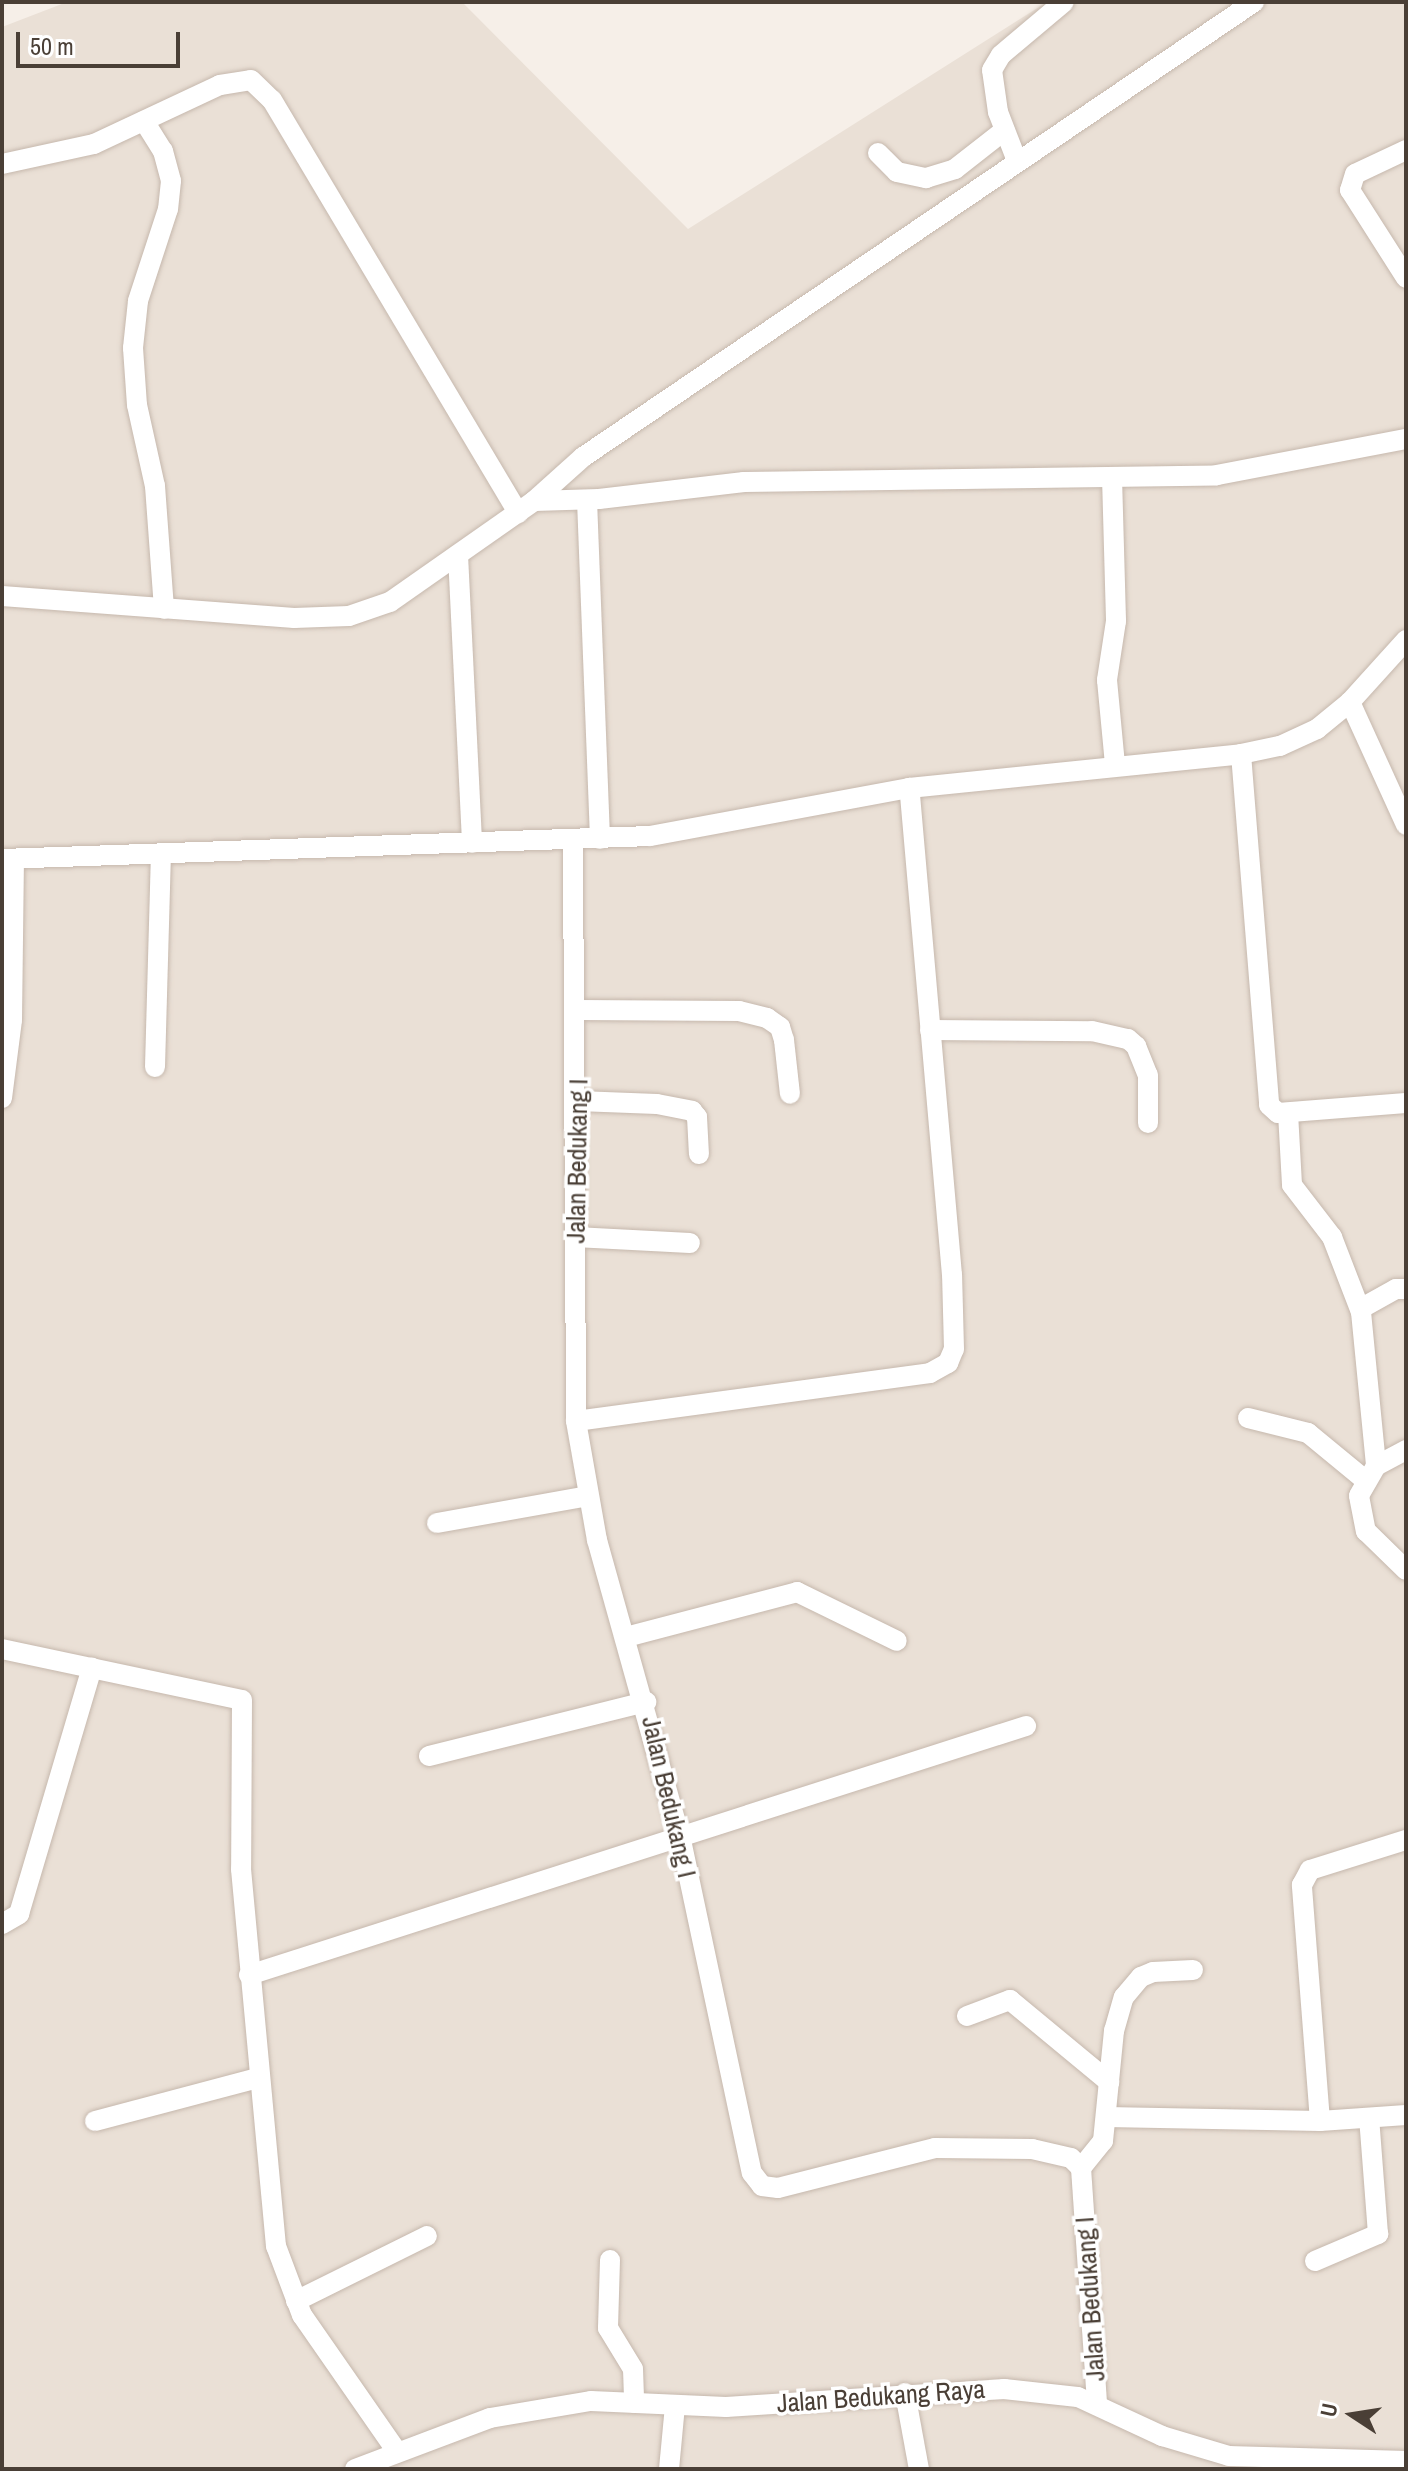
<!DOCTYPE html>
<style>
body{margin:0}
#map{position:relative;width:1408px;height:2471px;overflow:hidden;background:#f6efe8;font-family:"Archivo Narrow",sans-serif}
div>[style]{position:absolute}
.residential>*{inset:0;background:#eae0d6}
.roads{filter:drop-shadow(0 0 2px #c6b8ad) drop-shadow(0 0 2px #c6b8ad)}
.street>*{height:20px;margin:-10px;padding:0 10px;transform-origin:10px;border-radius:10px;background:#fff}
span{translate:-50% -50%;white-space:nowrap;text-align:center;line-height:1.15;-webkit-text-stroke:7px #fff;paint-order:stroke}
.street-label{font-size:26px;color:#4a3f36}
.frame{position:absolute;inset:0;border:4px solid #4a3f36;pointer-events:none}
.north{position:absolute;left:1312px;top:2375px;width:80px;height:80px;-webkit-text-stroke:6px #fff;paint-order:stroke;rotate:282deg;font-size:22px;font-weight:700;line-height:32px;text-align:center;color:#4a3f36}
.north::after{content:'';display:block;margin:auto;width:28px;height:36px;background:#4a3f36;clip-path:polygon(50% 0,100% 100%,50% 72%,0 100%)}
.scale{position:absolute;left:16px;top:32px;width:164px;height:36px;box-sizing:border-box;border:4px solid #4a3f36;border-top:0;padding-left:10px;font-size:24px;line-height:28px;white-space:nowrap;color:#4a3f36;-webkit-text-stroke:6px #fff;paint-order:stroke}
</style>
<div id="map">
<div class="residential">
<i style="clip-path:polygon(67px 2px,462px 2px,688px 229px,1047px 2px,1406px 2px,1406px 2469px,2px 2469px,2px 27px)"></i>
</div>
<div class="roads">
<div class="street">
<i style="left:144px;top:121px;width:36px;rotate:58deg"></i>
<i style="left:163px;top:151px;width:31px;rotate:75deg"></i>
<i style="left:171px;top:181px;width:28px;rotate:96deg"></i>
<i style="left:168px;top:209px;width:97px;rotate:108.1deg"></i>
<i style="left:138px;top:301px;width:47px;rotate:96.1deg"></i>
<i style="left:133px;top:348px;width:57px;rotate:86deg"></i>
<i style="left:137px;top:405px;width:83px;rotate:77.5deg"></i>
<i style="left:155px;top:486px;width:123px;rotate:85.8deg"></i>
<i style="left:1406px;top:150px;width:56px;rotate:154.8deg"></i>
<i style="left:1355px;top:174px;width:17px;rotate:107deg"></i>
<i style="left:1350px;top:190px;width:104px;rotate:57.5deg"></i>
<i style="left:878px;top:153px;width:27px;rotate:45deg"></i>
<i style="left:897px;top:172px;width:30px;rotate:12deg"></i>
<i style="left:926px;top:178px;width:30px;rotate:-17deg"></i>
<i style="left:955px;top:169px;width:63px;rotate:-38deg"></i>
<i style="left:1017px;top:161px;width:53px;rotate:-111.2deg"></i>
<i style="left:998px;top:112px;width:42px;rotate:-98.1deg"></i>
<i style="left:992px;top:70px;width:17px;rotate:-59deg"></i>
<i style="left:1001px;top:55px;width:82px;rotate:-40.1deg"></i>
<i style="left:2px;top:164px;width:94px;rotate:-12.3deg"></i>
<i style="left:94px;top:144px;width:139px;rotate:-25.1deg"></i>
<i style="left:220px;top:85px;width:31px;rotate:-9deg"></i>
<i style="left:251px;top:80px;width:29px;rotate:44deg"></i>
<i style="left:272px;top:100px;width:481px;rotate:59.2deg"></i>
<i style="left:1112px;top:477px;width:144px;rotate:88.4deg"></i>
<i style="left:1116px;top:621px;width:60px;rotate:98.7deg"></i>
<i style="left:1107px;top:680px;width:85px;rotate:84.6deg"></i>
<i style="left:587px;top:500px;width:339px;rotate:87.8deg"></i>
<i style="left:534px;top:501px;width:65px;rotate:-1.8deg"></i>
<i style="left:599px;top:499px;width:146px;rotate:-6.7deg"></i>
<i style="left:744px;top:482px;width:473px;rotate:-0.8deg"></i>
<i style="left:1217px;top:475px;width:192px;rotate:-10.8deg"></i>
<i style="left:458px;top:555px;width:288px;rotate:87.2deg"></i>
<i style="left:2px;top:596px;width:293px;rotate:4.3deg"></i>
<i style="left:294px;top:618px;width:55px;rotate:-2.1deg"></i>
<i style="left:349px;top:616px;width:43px;rotate:-18.9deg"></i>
<i style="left:390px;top:602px;width:176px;rotate:-35deg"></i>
<i style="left:534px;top:501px;width:66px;rotate:-41.9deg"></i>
<i style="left:583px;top:457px;width:811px;rotate:-34.14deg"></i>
<i style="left:1350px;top:702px;width:135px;rotate:65.5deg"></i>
<i style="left:1241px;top:754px;width:352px;rotate:85.4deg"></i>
<i style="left:1269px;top:1105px;width:12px;rotate:42deg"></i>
<i style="left:1278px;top:1113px;width:128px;rotate:-4.5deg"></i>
<i style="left:573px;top:841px;width:580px;rotate:89.7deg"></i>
<i style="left:576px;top:1421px;width:121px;rotate:80deg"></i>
<i style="left:597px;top:1540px;width:312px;rotate:74.4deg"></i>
<i style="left:681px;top:1840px;width:340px;rotate:78deg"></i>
<i style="left:752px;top:2173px;width:16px;rotate:52deg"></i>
<i style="left:762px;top:2186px;width:16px;rotate:7deg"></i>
<i style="left:778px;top:2188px;width:162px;rotate:-14.3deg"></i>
<i style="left:935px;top:2148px;width:97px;rotate:0.6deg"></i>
<i style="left:1032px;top:2149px;width:40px;rotate:13deg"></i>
<i style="left:1071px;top:2158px;width:14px;rotate:45deg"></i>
<i style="left:1081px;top:2168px;width:236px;rotate:86.1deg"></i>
<i style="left:2px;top:859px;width:648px;rotate:-2.03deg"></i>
<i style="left:650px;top:836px;width:263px;rotate:-10.5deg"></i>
<i style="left:909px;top:788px;width:334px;rotate:-5.8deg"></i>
<i style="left:1241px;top:754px;width:40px;rotate:-12deg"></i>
<i style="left:1280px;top:746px;width:41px;rotate:-24.7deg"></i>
<i style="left:1317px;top:729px;width:43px;rotate:-39.3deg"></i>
<i style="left:1350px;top:702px;width:84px;rotate:-47.9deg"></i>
<i style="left:578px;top:1010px;width:161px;rotate:0.4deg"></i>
<i style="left:739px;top:1011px;width:29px;rotate:14deg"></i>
<i style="left:767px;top:1018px;width:16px;rotate:35deg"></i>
<i style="left:780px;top:1027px;width:14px;rotate:73deg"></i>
<i style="left:784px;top:1040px;width:54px;rotate:83.7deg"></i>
<i style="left:930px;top:1030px;width:162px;rotate:0.4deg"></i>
<i style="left:1092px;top:1031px;width:37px;rotate:13deg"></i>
<i style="left:1128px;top:1039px;width:11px;rotate:41deg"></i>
<i style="left:1136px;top:1046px;width:31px;rotate:68deg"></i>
<i style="left:1148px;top:1075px;width:48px;rotate:90deg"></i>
<i style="left:155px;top:1067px;width:214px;rotate:-88.4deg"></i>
<i style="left:2px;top:1098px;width:79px;rotate:-82.7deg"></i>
<i style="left:12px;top:1020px;width:161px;rotate:-89.3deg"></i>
<i style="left:578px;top:1101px;width:79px;rotate:2.2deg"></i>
<i style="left:657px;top:1104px;width:36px;rotate:11deg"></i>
<i style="left:692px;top:1111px;width:8px;rotate:50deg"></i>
<i style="left:697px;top:1117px;width:37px;rotate:87deg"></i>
<i style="left:1288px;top:1113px;width:72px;rotate:86.8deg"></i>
<i style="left:1292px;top:1185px;width:66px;rotate:52.4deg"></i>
<i style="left:1332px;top:1237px;width:80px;rotate:68.9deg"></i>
<i style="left:1361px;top:1312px;width:155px;rotate:84.4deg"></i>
<i style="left:575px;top:1237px;width:115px;rotate:3deg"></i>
<i style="left:1360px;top:1309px;width:41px;rotate:-29.1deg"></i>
<i style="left:1396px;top:1289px;width:10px"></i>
<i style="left:1248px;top:1418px;width:62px;rotate:14deg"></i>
<i style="left:1308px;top:1433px;width:74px;rotate:39.5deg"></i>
<i style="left:576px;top:1421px;width:357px;rotate:-7.7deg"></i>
<i style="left:930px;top:1373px;width:21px;rotate:-29deg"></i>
<i style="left:948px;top:1363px;width:15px;rotate:-67deg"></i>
<i style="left:954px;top:1349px;width:74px;rotate:-91.5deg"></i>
<i style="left:952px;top:1275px;width:489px;rotate:-95deg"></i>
<i style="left:1406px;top:1450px;width:34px;rotate:152deg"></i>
<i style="left:1376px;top:1466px;width:34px;rotate:120deg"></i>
<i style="left:1359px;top:1496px;width:36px;rotate:79deg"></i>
<i style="left:1366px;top:1531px;width:56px;rotate:44.3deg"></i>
<i style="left:437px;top:1523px;width:153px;rotate:-10.1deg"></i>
<i style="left:626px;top:1637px;width:177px;rotate:-14.7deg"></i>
<i style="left:797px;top:1592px;width:111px;rotate:26.1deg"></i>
<i style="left:2px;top:1649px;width:245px;rotate:12deg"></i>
<i style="left:242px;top:1700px;width:169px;rotate:90.3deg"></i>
<i style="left:241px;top:1869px;width:379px;rotate:84.7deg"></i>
<i style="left:276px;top:2246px;width:74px;rotate:69.4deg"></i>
<i style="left:302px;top:2315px;width:165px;rotate:55.2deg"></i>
<i style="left:429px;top:1756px;width:224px;rotate:-14deg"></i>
<i style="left:2px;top:1924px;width:20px;rotate:-30deg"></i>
<i style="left:19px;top:1914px;width:257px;rotate:-73.5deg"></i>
<i style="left:249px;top:1975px;width:816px;rotate:-17.77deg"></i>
<i style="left:967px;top:2016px;width:46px;rotate:-20.4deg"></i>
<i style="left:1010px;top:2000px;width:129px;rotate:39.6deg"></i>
<i style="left:1106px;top:2117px;width:214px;rotate:1.1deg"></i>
<i style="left:1320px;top:2121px;width:86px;rotate:-4deg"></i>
<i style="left:95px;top:2121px;width:169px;rotate:-14.8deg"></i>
<i style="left:1320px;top:2121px;width:237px;rotate:-94.4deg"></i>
<i style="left:1302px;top:1885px;width:17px;rotate:-62deg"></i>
<i style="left:1310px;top:1870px;width:101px;rotate:-17.4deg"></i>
<i style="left:1081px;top:2168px;width:35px;rotate:-51deg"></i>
<i style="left:1103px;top:2141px;width:111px;rotate:-84.3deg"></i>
<i style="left:1114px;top:2031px;width:35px;rotate:-74deg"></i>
<i style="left:1124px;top:1997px;width:26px;rotate:-50deg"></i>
<i style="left:1141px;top:1977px;width:13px;rotate:-23deg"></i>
<i style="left:1153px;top:1972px;width:40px;rotate:-2.9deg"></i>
<i style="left:610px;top:2260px;width:68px;rotate:91.7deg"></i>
<i style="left:608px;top:2328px;width:48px;rotate:58.6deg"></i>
<i style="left:633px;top:2369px;width:34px;rotate:88deg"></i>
<i style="left:1315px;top:2261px;width:69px;rotate:-23.2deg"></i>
<i style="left:1378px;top:2234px;width:116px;rotate:-94.4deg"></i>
<i style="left:296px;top:2301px;width:146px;rotate:-26.4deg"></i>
<i style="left:905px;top:2393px;width:77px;rotate:79.6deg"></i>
<i style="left:355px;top:2469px;width:144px;rotate:-20.7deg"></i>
<i style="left:490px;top:2418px;width:102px;rotate:-9.6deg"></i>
<i style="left:591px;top:2401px;width:135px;rotate:2.5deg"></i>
<i style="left:726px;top:2407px;width:279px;rotate:-3.7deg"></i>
<i style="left:1004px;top:2389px;width:74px;rotate:6.2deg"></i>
<i style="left:1078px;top:2397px;width:93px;rotate:24.9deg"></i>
<i style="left:1162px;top:2436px;width:70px;rotate:16.6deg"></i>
<i style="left:1229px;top:2456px;width:177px;rotate:1.6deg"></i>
<i style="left:669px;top:2469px;width:63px;rotate:-84.6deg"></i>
</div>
</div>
<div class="street-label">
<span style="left:577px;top:1161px;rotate:-89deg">Jalan Bedukang I</span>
<span style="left:669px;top:1797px;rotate:77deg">Jalan Bedukang I</span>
<span style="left:1090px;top:2299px;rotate:-94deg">Jalan Bedukang I</span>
<span style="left:881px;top:2396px;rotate:-4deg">Jalan Bedukang Raya</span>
</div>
<div class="frame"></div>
<div class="north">U</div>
<div class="scale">50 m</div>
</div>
